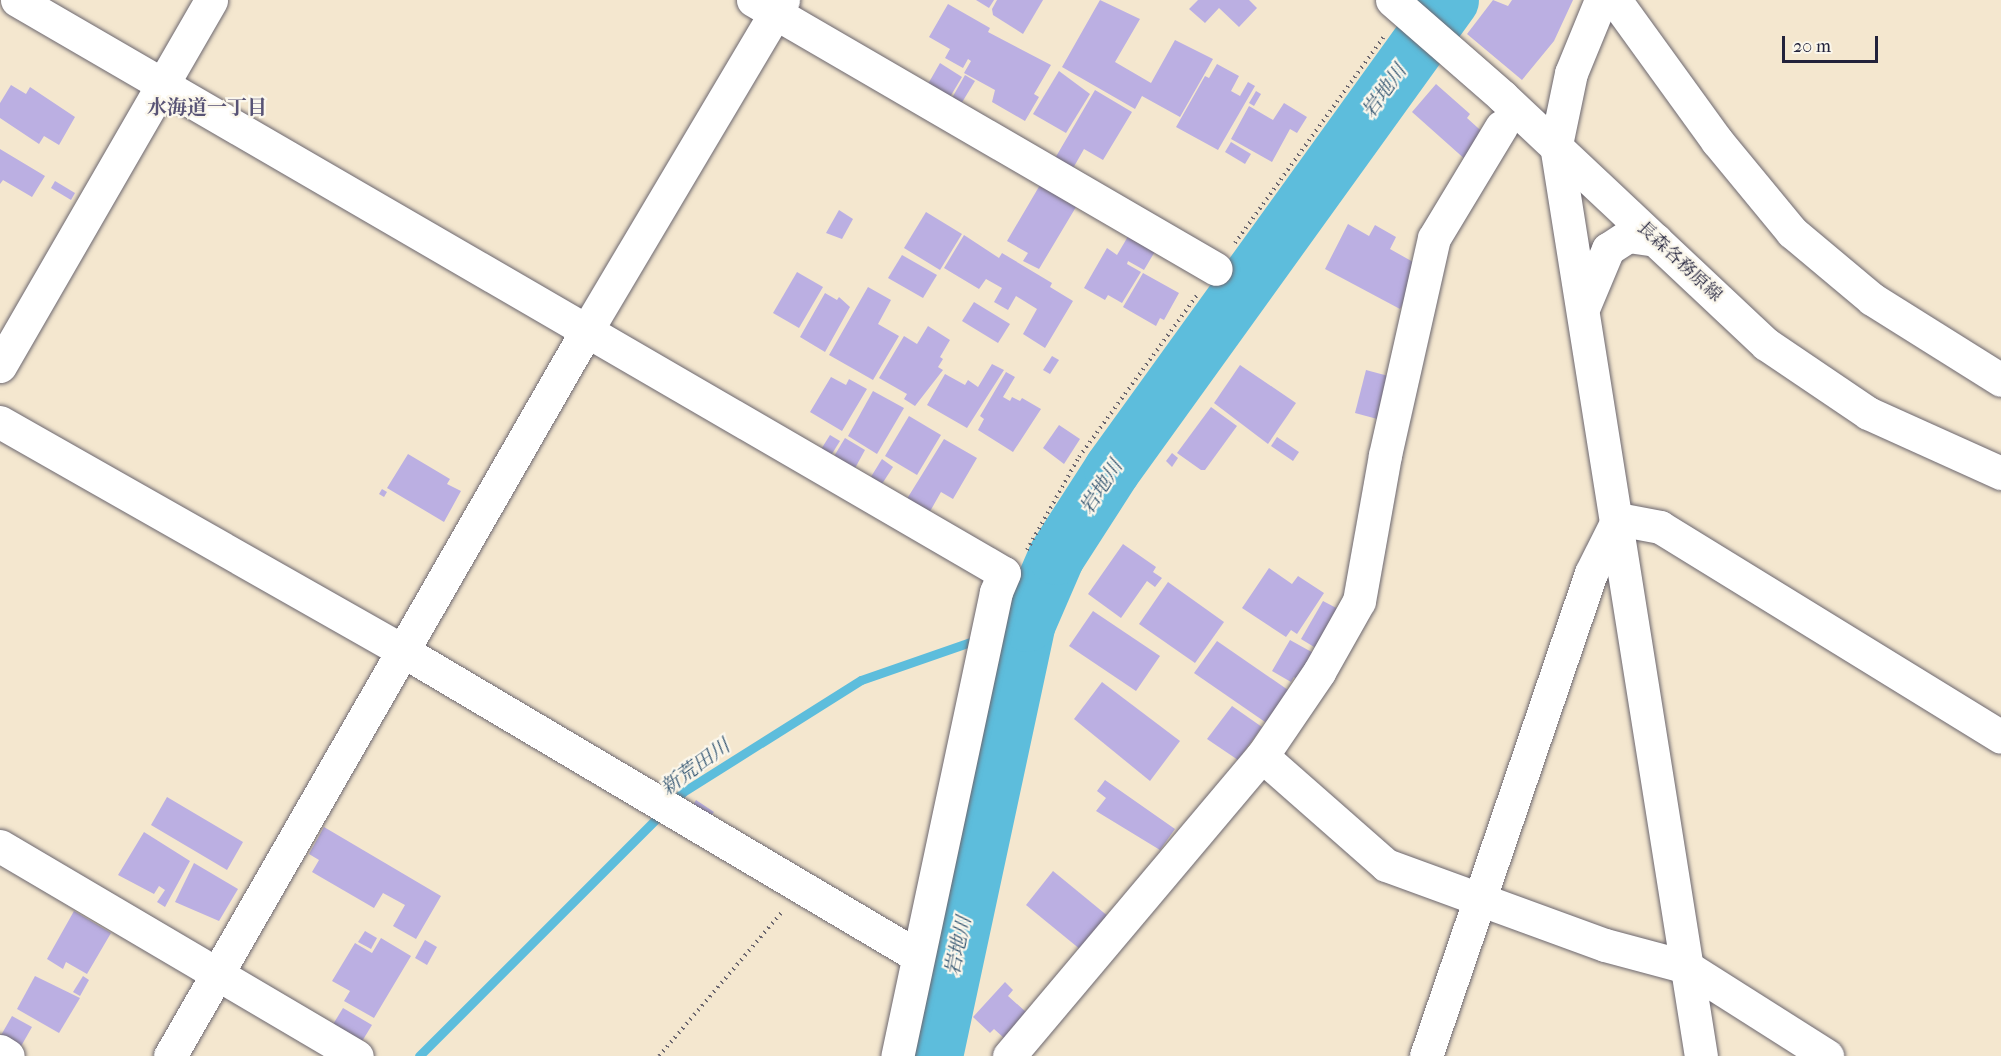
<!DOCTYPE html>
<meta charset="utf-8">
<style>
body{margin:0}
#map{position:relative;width:2001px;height:1056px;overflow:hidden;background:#f4e7cf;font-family:"IM FELL French Canon","Noto Serif JP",serif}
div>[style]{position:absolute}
.stream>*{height:9px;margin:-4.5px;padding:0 4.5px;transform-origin:4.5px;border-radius:4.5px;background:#5dbddc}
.river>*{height:57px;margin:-28.5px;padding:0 28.5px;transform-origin:28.5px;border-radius:28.5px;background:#5dbddc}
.building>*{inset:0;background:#bbafe2}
.path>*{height:4px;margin-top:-2px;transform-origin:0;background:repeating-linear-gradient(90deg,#6c676f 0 1.5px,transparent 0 6px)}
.roads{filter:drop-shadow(0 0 2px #6c676f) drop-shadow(0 0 2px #6c676f)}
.street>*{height:33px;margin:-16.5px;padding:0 16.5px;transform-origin:16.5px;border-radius:16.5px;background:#fff}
.secondary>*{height:33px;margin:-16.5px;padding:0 16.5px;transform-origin:16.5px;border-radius:16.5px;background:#fff}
span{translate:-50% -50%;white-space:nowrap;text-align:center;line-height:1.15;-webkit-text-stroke:4.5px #fbf7ec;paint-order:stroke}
.street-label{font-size:18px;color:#22223b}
.water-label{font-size:20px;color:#375873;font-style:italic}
.neighbourhood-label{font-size:20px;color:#585375;font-weight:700}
.scale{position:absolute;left:1782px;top:36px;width:96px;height:27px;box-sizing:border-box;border:3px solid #22223b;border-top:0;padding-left:8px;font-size:18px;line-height:21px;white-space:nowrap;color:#22223b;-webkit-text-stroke:4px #fbf7ec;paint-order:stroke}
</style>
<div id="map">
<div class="stream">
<i style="left:995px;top:633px;width:34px;rotate:-17deg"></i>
<i style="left:419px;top:1056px;width:373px;rotate:-45deg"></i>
<i style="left:683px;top:792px;width:210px;rotate:-32.2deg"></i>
<i style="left:861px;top:680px;width:125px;rotate:-19.2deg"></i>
</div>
<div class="river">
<i style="left:934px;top:1056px;width:443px;rotate:-77.9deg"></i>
<i style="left:1027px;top:623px;width:73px;rotate:-66.6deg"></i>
<i style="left:1056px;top:556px;width:103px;rotate:-57.2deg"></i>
<i style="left:1112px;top:469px;width:578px;rotate:-54.22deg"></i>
</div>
<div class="building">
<i style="clip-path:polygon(976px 0,994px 0,989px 8px)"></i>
<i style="clip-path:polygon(997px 0,1043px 0,1023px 34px,993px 15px,992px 9px)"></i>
<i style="clip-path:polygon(1100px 0,1140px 19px,1115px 62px,1151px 83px,1175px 40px,1213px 59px,1180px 117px,1142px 96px,1135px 109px,1062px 67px)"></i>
<i style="clip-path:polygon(1198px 0,1249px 0,1257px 8px,1239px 27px,1219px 8px,1205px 23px,1189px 9px)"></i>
<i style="clip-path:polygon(1493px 0,1508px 6px,1512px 0,1573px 0,1554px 41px,1522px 80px,1467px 34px)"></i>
<i style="clip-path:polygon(948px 4px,990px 28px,988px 32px,1051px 65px,1034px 94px,1039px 97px,1025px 121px,992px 102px,995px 90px,964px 73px,971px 61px,968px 59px,963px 68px,945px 58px,950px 49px,929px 37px)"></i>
<i style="clip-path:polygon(940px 63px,962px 77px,950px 97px,928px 84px)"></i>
<i style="clip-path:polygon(1217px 64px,1239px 76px,1231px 91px,1240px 96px,1248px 82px,1255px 86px,1218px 150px,1176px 127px,1205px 76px,1209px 78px)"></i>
<i style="clip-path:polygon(1059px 71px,1090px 94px,1066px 133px,1033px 114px)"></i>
<i style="clip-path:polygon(965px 75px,975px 81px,961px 104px,952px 98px)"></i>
<i style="clip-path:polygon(1436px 84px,1470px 114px,1467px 118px,1488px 137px,1467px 161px,1412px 112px)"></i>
<i style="clip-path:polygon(11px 85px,26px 94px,30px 87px,75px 117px,59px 145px,44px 136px,39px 144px,0 118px,0 103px)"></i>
<i style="clip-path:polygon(1095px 90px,1132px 112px,1103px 160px,1084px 149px,1072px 170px,1054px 160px)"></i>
<i style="clip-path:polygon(1256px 91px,1261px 94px,1254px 106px,1249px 103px)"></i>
<i style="clip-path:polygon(1284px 103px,1307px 117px,1297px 133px,1290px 129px,1272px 162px,1231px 139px,1249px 106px,1273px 120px)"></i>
<i style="clip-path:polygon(1231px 142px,1251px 154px,1245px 164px,1225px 152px)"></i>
<i style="clip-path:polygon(0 149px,45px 176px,32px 197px,3px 180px,0 184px)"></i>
<i style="clip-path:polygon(55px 181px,75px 193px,71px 200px,51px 188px)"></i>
<i style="clip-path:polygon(1040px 185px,1076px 207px,1039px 269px,1023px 261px,1028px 253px,1007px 241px)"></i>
<i style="clip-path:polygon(839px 210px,853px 219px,842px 239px,826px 233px)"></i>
<i style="clip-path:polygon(926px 212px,962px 234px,940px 270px,904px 248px)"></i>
<i style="clip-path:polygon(1348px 224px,1369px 236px,1375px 225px,1396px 237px,1390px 249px,1422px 267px,1400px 309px,1325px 269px)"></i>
<i style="clip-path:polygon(1130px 233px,1157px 248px,1144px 270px,1128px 261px,1127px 264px,1141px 272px,1122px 303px,1108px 295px,1105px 300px,1084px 288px,1107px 248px,1117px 255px)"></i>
<i style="clip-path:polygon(964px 235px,999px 258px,1002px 253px,1052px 283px,1050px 287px,1073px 301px,1045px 348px,1023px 334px,1037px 309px,1016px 296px,1008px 310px,994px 302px,1002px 288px,986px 279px,979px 289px,944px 268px)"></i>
<i style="clip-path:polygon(902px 255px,937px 275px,923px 298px,888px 278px)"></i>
<i style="clip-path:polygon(797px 272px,823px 287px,799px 328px,773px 313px)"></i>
<i style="clip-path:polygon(1143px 273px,1179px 293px,1164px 320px,1160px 318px,1156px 326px,1123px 307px)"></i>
<i style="clip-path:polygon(868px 287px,891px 300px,878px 324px,899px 336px,873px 380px,829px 355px)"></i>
<i style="clip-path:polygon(825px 293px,837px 300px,839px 297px,850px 307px,825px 352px,800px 337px)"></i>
<i style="clip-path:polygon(974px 302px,1010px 324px,998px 343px,962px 321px)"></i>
<i style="clip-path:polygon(928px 326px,950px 340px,940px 357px,943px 359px,938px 367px,943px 370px,915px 406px,904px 399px,907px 394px,879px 378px,904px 336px,917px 344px)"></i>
<i style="clip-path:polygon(1052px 356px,1059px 360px,1050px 374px,1043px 370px)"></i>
<i style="clip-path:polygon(992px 364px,1004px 370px,967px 428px,927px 405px,945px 374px,965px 385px,968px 380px,978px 387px)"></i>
<i style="clip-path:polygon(1240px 365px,1296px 403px,1268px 444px,1214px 403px)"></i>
<i style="clip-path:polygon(1366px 370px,1392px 377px,1381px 420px,1355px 413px)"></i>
<i style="clip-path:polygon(1006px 372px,1015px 377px,1003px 397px,1010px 401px,1012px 397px,1020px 401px,1022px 398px,1041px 409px,1013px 452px,978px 430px,984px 419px,980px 416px)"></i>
<i style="clip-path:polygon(831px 377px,846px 385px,849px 379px,867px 389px,842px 431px,810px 412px)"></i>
<i style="clip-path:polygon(873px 391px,904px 408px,877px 454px,848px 436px)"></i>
<i style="clip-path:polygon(1211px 407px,1237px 426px,1205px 470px,1201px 470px,1177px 453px)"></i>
<i style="clip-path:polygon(909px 416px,941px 435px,917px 475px,885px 456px)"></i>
<i style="clip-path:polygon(1059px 425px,1080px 439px,1064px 464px,1043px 448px)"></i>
<i style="clip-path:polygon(830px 435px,840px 441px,830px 457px,820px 451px)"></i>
<i style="clip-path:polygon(1277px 437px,1299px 452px,1293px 461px,1271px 446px)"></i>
<i style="clip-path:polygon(845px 438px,865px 450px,854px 470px,833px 458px)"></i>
<i style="clip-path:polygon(944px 439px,977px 458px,953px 499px,941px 492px,928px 515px,905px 502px)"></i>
<i style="clip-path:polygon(1172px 453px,1178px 458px,1172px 467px,1166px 461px)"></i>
<i style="clip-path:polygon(408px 454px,450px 479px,447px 484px,461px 491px,444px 522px,387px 488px)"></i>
<i style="clip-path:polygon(882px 459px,893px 467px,880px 487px,869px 480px)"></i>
<i style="clip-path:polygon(382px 489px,387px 492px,384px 497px,379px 494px)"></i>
<i style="clip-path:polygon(1123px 544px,1156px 567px,1153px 572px,1162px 578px,1155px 587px,1147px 581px,1121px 618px,1088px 594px)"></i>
<i style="clip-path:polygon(1269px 568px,1292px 584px,1298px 576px,1324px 593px,1297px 634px,1291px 630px,1286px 637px,1242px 608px)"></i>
<i style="clip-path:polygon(1168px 582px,1224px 622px,1195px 663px,1139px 624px)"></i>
<i style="clip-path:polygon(1323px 601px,1342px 611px,1319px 650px,1301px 639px)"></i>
<i style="clip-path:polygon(1093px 611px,1160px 656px,1136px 691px,1069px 646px)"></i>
<i style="clip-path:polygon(1290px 640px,1317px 655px,1302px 682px,1294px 677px,1291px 682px,1272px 671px)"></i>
<i style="clip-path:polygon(1217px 641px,1291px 692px,1268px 724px,1194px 673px)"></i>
<i style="clip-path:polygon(1102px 682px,1180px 741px,1150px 781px,1074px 719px)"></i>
<i style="clip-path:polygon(1232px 706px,1262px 727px,1238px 760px,1207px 739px)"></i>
<i style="clip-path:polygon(1105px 780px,1175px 829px,1160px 850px,1096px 811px,1106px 798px,1097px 791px)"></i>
<i style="clip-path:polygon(167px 797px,243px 842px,227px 870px,151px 825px)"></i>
<i style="clip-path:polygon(696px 800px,714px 812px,708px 820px,691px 809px)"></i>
<i style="clip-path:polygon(324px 827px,441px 896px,416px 939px,393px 926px,405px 905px,383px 893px,374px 908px,312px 872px,319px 860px,309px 854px)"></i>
<i style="clip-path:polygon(144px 832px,190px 861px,165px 907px,157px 902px,165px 890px,159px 886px,154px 894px,118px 875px)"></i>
<i style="clip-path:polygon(194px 863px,238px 889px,219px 921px,175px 902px)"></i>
<i style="clip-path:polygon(1053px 871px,1109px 917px,1081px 950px,1026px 905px)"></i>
<i style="clip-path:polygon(74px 911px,111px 933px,87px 974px,66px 962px,63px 969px,47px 959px)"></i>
<i style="clip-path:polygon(365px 931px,377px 938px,371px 949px,358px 942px)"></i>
<i style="clip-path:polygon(381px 938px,411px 956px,374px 1018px,344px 1001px,350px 991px,332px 981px,355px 943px,372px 953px)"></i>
<i style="clip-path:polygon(425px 940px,437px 947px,427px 965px,415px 958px)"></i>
<i style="clip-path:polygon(35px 976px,80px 998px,59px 1033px,17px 1009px)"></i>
<i style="clip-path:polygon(83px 976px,89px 980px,80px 996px,73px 992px)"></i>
<i style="clip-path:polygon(1005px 982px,1013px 990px,1008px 996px,1026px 1012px,1004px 1038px,994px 1029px,990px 1033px,973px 1017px)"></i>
<i style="clip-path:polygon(343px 1008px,372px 1025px,361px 1043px,332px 1026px)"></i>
<i style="clip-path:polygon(12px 1016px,32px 1027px,20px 1048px,0 1037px)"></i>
</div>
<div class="path">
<i style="left:1235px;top:243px;width:256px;rotate:-54.2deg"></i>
<i style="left:1027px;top:550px;width:107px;rotate:-60.8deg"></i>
<i style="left:1079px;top:457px;width:200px;rotate:-53.9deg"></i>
<i style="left:659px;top:1056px;width:189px;rotate:-49.5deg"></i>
</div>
<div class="roads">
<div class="street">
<i style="left:17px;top:0;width:1141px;rotate:30.14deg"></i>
<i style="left:1004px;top:573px;width:21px;rotate:113deg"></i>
<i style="left:996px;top:592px;width:474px;rotate:102deg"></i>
<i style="left:753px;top:0;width:535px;rotate:30.16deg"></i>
<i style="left:1615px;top:0;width:174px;rotate:54.1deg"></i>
<i style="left:1717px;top:141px;width:118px;rotate:50.5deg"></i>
<i style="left:1792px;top:232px;width:104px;rotate:39.9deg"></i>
<i style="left:1872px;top:299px;width:152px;rotate:32.1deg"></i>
<i style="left:0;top:366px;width:422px;rotate:-60deg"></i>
<i style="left:0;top:422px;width:464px;rotate:29.6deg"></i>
<i style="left:403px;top:651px;width:596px;rotate:30.65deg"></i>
<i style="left:1262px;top:756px;width:165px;rotate:41.3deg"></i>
<i style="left:1386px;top:865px;width:233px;rotate:20.1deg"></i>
<i style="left:1605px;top:945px;width:85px;rotate:15deg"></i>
<i style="left:1687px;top:967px;width:166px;rotate:32.4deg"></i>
<i style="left:0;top:846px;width:414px;rotate:30.5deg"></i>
<i style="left:0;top:1051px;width:9px;rotate:32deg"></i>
<i style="left:170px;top:1056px;width:837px;rotate:-60.13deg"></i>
<i style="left:587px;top:330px;width:384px;rotate:-59.3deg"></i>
<i style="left:1009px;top:1056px;width:392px;rotate:-49.9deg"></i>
<i style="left:1262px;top:756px;width:102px;rotate:-55.8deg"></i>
<i style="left:1319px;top:672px;width:81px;rotate:-60.6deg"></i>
<i style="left:1359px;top:601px;width:148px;rotate:-79.9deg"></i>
<i style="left:1385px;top:455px;width:222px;rotate:-77.3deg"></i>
<i style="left:1434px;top:238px;width:130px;rotate:-58.9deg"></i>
<i style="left:1426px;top:1056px;width:510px;rotate:-71.14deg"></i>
<i style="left:1591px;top:573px;width:60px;rotate:-63.4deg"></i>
<i style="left:1618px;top:519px;width:43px;rotate:10.8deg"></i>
<i style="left:1660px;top:527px;width:400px;rotate:31.6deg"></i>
</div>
<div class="secondary">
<i style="left:1392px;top:0;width:147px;rotate:41.1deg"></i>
<i style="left:1503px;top:97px;width:361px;rotate:43.2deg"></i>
<i style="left:1766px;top:344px;width:123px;rotate:34.1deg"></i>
<i style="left:1868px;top:413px;width:146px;rotate:24.3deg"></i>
<i style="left:1601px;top:0;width:79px;rotate:112.3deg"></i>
<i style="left:1571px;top:73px;width:74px;rotate:101.8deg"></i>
<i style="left:1556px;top:145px;width:922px;rotate:80.96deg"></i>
<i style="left:1584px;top:306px;width:62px;rotate:-67.2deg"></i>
<i style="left:1608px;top:249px;width:24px;rotate:-33deg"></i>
<i style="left:1628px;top:236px;width:28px;rotate:8deg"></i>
</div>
</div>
<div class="street-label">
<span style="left:1679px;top:262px;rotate:43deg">長森各務原線</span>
</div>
<div class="water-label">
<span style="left:1384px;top:91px;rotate:-54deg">岩地川</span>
<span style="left:1101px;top:487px;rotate:-57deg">岩地川</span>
<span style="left:695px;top:767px;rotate:-36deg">新荒田川</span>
<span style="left:958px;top:946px;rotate:-78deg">岩地川</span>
</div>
<div class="neighbourhood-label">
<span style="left:207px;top:107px">水海道一丁目</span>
</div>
<div class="scale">20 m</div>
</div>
